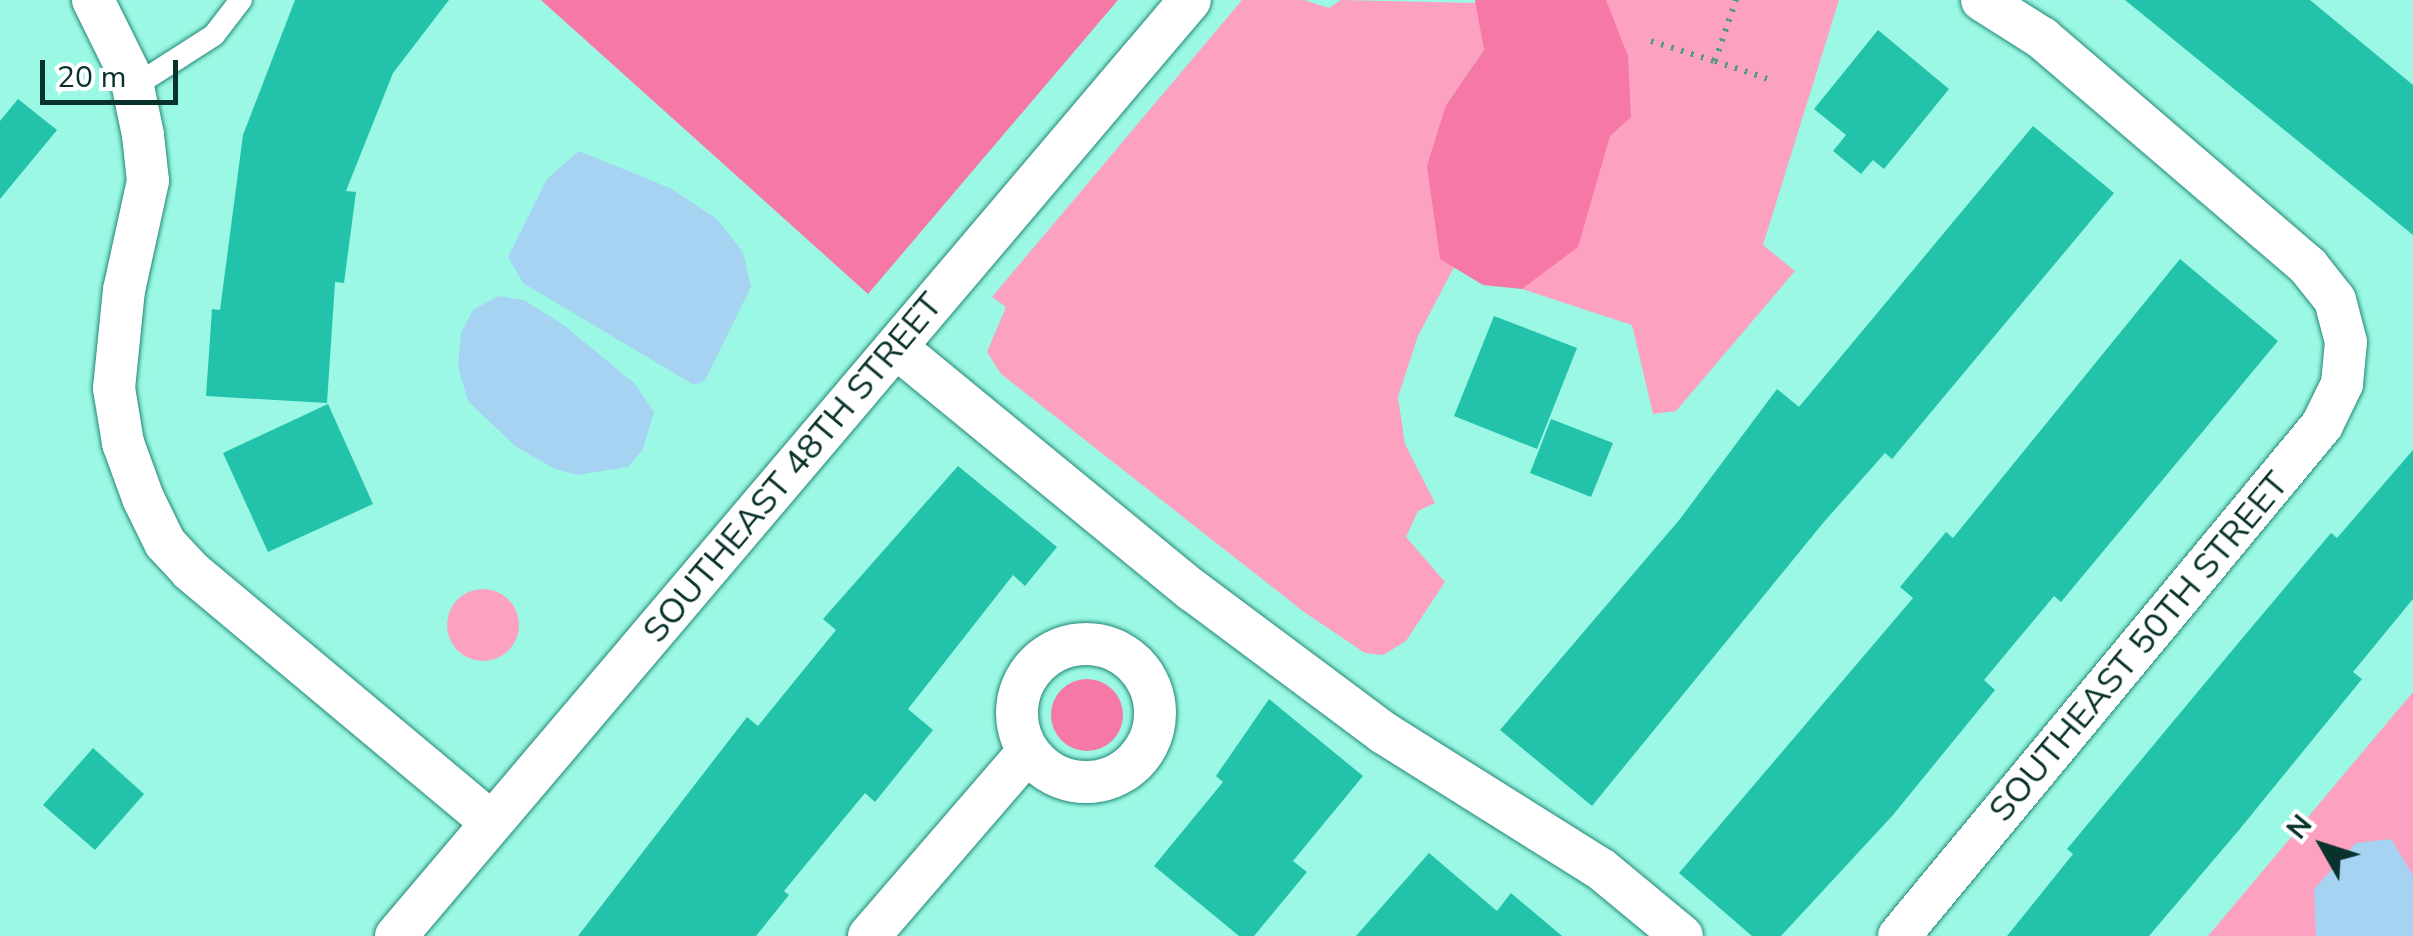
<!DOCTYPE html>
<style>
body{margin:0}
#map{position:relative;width:2413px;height:936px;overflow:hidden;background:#9bf8e4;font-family:"Nunito Sans",sans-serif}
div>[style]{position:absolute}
.green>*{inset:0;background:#fca2c0}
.round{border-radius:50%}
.forest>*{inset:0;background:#f578a6}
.water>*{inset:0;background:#a6d3f2}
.building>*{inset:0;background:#23c3ab}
.path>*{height:6px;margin-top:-3px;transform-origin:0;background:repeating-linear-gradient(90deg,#539789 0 2.5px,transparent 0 10.5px)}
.roads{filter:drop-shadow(0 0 2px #228776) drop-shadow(0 0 2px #228776)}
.lane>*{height:22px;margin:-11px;padding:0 11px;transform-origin:11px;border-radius:11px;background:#fff}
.street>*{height:42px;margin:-21px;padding:0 21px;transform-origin:21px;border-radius:21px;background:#fff}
.street>.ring{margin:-21px;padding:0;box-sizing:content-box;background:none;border:42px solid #fff;border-radius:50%}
span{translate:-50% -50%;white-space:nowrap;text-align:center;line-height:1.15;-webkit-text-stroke:10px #fff;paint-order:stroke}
.street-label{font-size:35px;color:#08322b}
.north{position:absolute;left:2273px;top:796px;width:100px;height:100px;-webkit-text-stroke:8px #fff;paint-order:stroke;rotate:309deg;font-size:28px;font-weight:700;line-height:40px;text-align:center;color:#08322b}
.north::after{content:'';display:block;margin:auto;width:35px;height:45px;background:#08322b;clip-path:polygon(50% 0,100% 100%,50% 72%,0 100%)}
.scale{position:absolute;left:40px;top:60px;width:138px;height:45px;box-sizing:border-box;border:5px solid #08322b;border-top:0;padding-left:12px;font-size:30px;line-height:35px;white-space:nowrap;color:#08322b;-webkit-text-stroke:8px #fff;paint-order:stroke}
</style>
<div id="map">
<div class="green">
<i style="clip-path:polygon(1242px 0,1304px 0,1329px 8px,1341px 0,1477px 3px,1484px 50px,1446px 105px,1440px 258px,1454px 267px,1418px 336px,1398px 397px,1405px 444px,1435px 503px,1418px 511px,1406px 537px,1445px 582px,1406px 641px,1383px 655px,1365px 653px,1304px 612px,1001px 374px,987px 352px,1006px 307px,992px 297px)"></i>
<i style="clip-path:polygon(1600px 0,1839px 0,1763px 245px,1795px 271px,1676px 411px,1653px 414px,1632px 325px,1522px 289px,1607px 6px)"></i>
<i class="round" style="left:447px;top:589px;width:72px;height:72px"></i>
<i style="clip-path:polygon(2413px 692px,2413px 936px,2208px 936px)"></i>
</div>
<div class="forest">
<i style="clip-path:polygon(541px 0,1118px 0,868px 294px)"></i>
<i style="clip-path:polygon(1475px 0,1606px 0,1628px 56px,1631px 117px,1610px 136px,1578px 247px,1522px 289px,1483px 285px,1440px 259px,1427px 166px,1446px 105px,1484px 50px)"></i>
<i class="round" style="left:1051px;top:679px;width:72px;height:72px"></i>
</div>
<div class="water">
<i style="clip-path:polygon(579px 151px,672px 189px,717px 219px,743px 252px,751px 287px,705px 380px,694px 385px,523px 283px,508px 257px,547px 179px)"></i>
<i style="clip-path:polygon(498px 296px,524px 300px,565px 326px,635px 384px,654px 412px,643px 449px,628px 467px,577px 475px,553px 468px,515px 446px,468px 401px,458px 367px,461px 333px,473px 310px)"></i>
<i style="clip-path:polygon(2391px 839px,2413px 875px,2413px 936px,2316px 936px,2314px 889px,2356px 843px)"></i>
</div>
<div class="building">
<i style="clip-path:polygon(295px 0,449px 0,393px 73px,346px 191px,356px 192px,344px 283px,335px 282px,327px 403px,206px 396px,212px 309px,220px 310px,243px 135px)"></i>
<i style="clip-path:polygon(2125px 0,2310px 0,2413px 85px,2413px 235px)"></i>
<i style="clip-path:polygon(1878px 30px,1949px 89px,1884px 169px,1873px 160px,1861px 174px,1833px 151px,1846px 135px,1814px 109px)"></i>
<i style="clip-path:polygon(18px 99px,57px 130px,0 199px,0 121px)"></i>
<i style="clip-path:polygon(2033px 126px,2114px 193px,1892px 459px,1885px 453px,1823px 523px,1592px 806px,1500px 730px,1680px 519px,1777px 389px,1799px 407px)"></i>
<i style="clip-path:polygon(2180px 259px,2278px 341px,2061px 602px,2054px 596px,1984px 680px,1995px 690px,1893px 815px,1781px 936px,1752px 936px,1679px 873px,1913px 598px,1900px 587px,1946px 532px,1953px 538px)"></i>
<i style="clip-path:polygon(1494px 316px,1577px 348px,1537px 449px,1454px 416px)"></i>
<i style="clip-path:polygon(328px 404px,373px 504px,268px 552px,223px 453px)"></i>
<i style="clip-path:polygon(1551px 419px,1613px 443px,1591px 497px,1530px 473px)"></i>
<i style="clip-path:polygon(2413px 450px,2413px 599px,2353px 672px,2362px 679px,2239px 830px,2149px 936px,2007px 936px,2073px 854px,2067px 849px,2245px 635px,2331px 533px,2337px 538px)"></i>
<i style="clip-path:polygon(958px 466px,1057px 547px,1025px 586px,1013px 575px,908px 709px,933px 730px,875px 802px,865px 793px,784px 891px,789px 895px,756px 936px,578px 936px,747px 717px,758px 726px,836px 630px,823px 619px)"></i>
<i style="clip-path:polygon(1269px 699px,1363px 776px,1293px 861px,1307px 872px,1254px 936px,1239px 936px,1154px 866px,1223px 782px,1216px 776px)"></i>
<i style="clip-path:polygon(93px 748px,144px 794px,95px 850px,43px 805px)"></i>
<i style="clip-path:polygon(1429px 853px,1497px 911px,1511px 893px,1562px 936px,1356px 936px)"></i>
</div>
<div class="path">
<i style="left:1651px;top:41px;width:67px;rotate:17.4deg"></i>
<i style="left:1715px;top:61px;width:65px;rotate:-71deg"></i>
<i style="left:1715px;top:61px;width:56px;rotate:18.8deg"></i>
</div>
<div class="roads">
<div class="lane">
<i style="left:133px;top:87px;width:96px;rotate:-32.7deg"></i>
<i style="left:214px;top:35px;width:44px;rotate:-52.4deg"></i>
</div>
<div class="street">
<i style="left:93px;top:0;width:86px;rotate:63.7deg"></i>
<i style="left:131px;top:77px;width:59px;rotate:78.3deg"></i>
<i style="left:143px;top:135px;width:46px;rotate:83.8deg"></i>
<i style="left:148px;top:181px;width:112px;rotate:102.4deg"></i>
<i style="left:124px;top:290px;width:99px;rotate:95.8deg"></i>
<i style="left:114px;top:388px;width:56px;rotate:80.7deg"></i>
<i style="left:123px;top:443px;width:59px;rotate:70deg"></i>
<i style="left:143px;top:498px;width:50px;rotate:63.9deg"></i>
<i style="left:165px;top:543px;width:38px;rotate:47deg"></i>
<i style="left:191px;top:571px;width:391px;rotate:39.9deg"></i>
<i style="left:897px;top:348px;width:382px;rotate:39.4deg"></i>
<i style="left:1192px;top:590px;width:239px;rotate:36.7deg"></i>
<i style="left:1384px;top:733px;width:256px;rotate:32.1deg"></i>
<i style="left:1601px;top:869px;width:105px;rotate:39.6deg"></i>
<i class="ring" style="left:1017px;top:644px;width:96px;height:96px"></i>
<i style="left:396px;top:936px;width:1227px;rotate:-49.69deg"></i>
<i style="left:869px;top:936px;width:243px;rotate:-49.2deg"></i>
<i style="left:1899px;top:936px;width:663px;rotate:-50.38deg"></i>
<i style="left:2322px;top:425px;width:46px;rotate:-64deg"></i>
<i style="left:2342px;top:384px;width:42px;rotate:-84.6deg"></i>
<i style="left:2346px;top:342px;width:43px;rotate:-104.7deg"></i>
<i style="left:2335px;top:300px;width:43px;rotate:-128.5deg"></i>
<i style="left:2308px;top:266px;width:350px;rotate:-139.4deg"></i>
<i style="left:2042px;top:38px;width:71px;rotate:-147.7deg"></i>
</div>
</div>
<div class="street-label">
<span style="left:793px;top:468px;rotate:-50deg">SOUTHEAST 48TH STREET</span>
<span style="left:2139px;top:647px;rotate:-50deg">SOUTHEAST 50TH STREET</span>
</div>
<div class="north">N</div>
<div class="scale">20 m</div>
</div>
